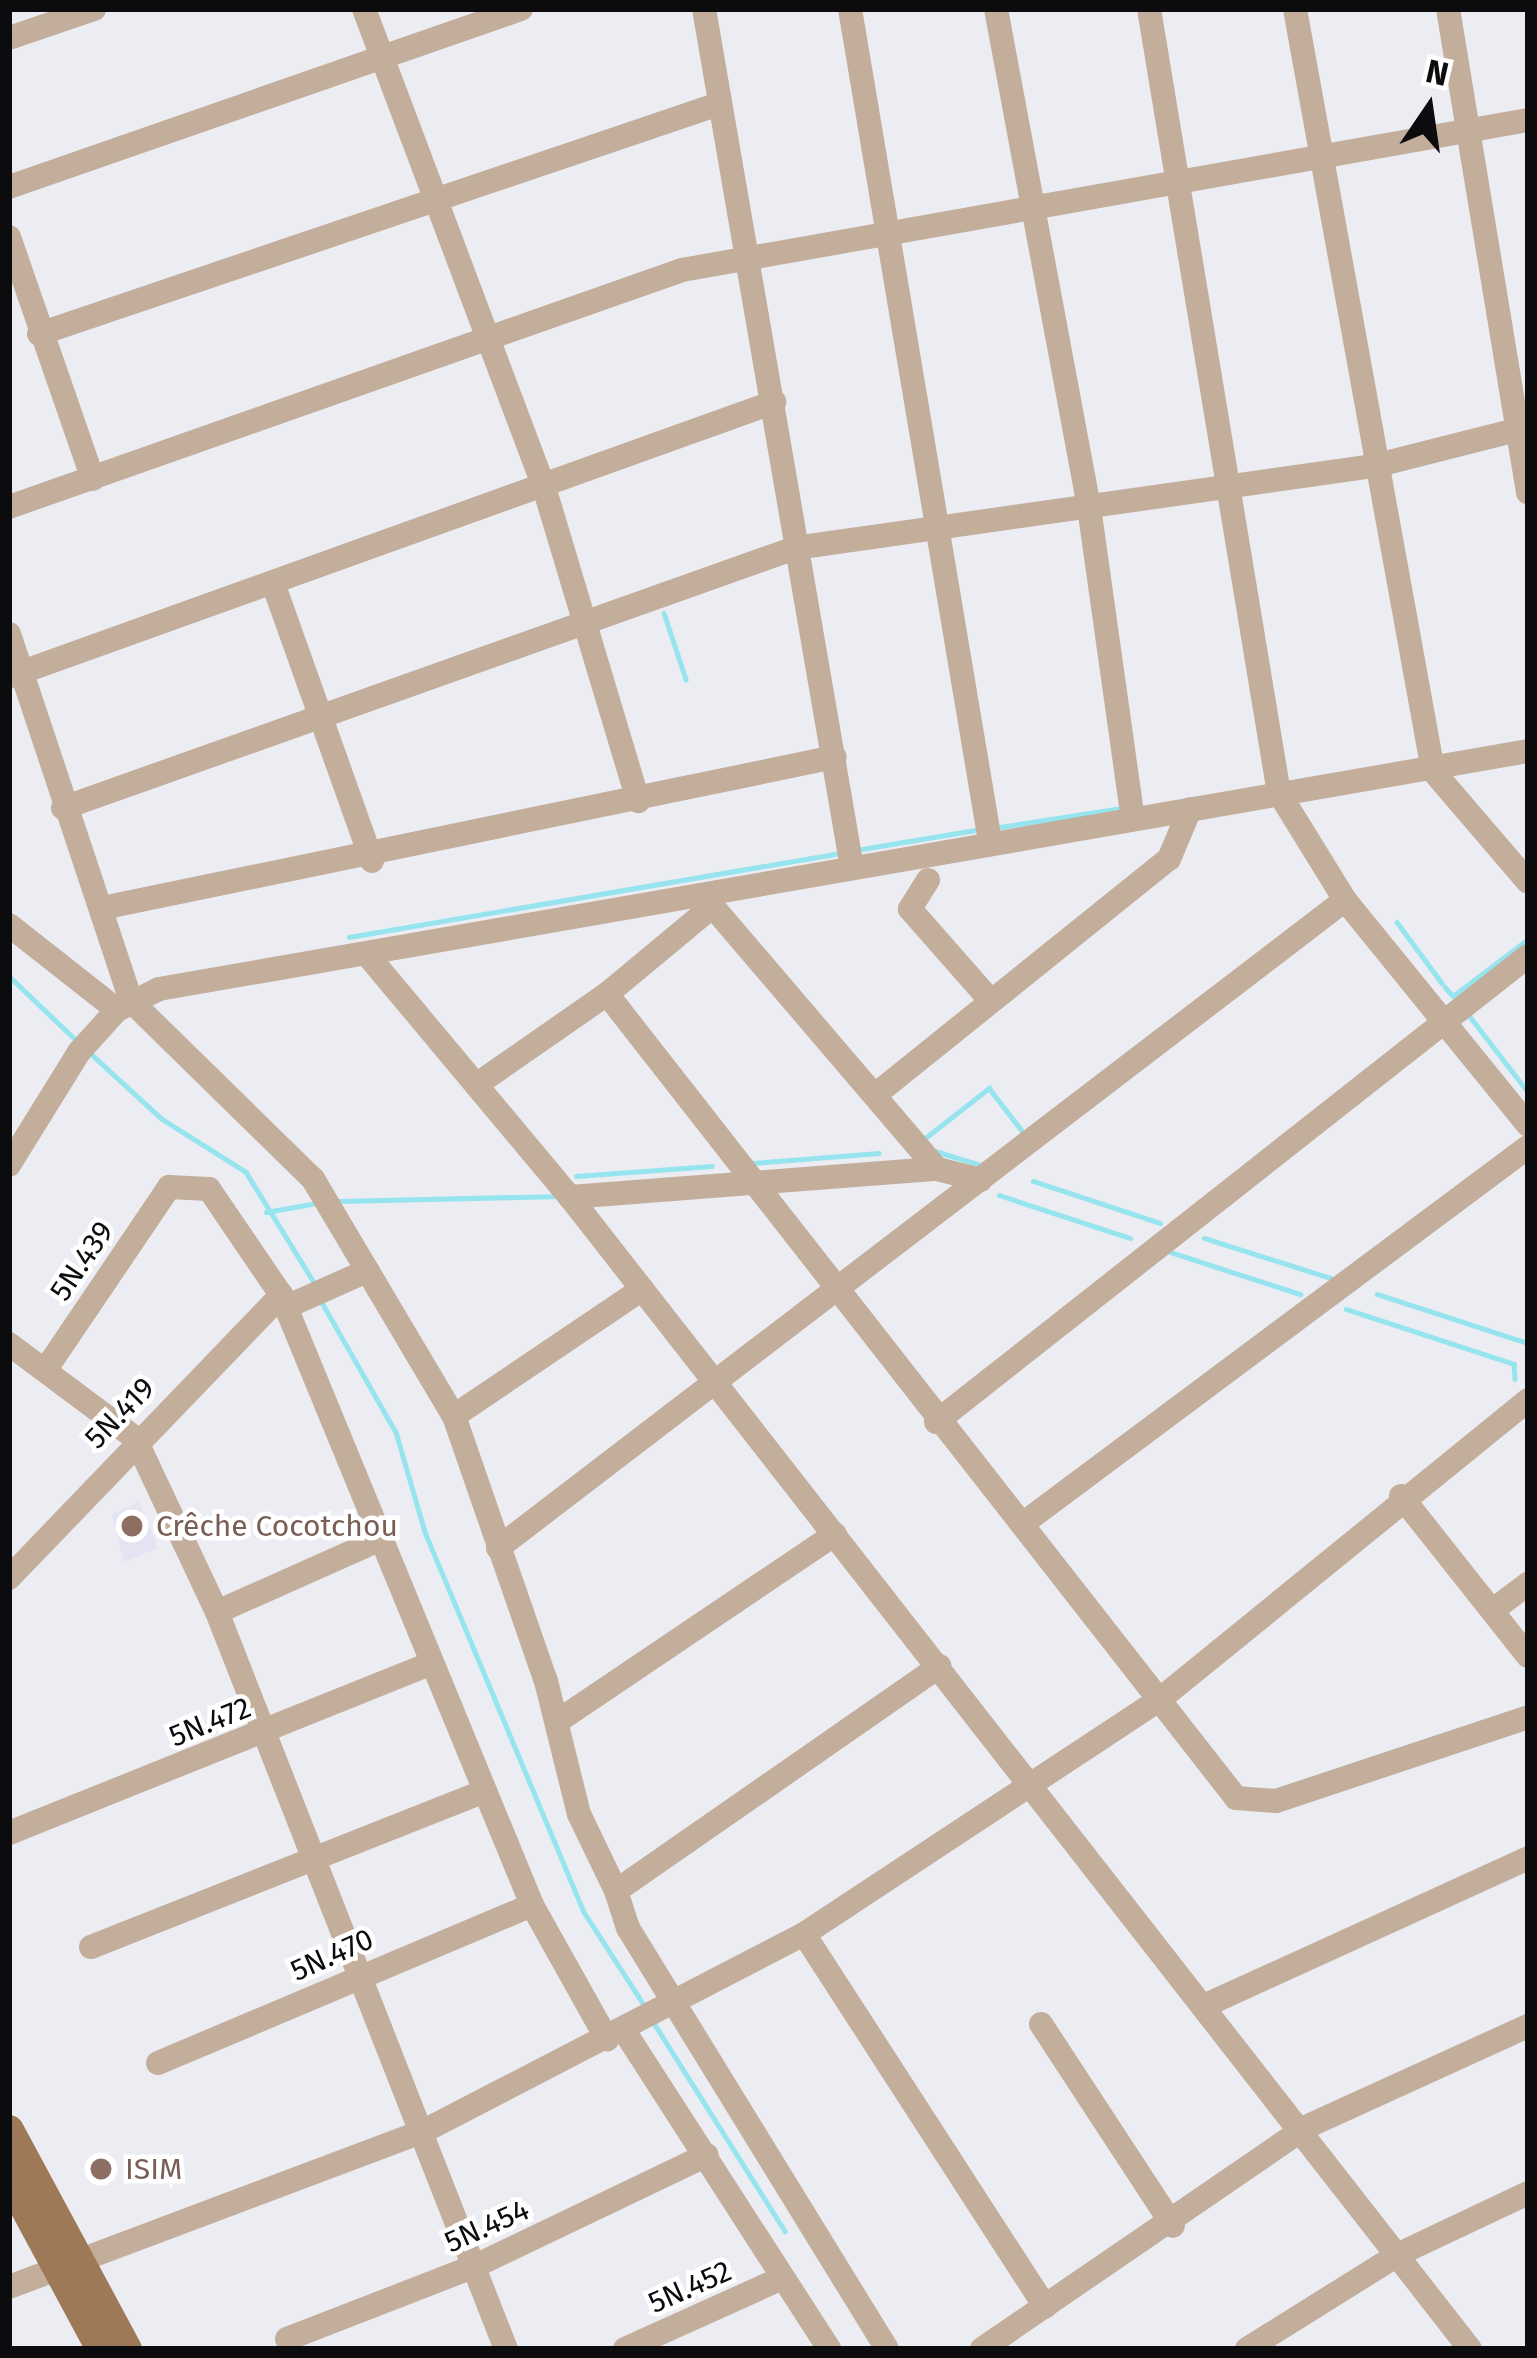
<!DOCTYPE html>
<meta charset="utf-8">
<style>
body{margin:0}
#map{position:relative;width:1537px;height:2358px;overflow:hidden;background:#ececf3;font-family:"Fira Sans",sans-serif}
div>[style]{position:absolute}
.built>*{inset:0;background:#e3e3f2}
.stream>*{height:4.5px;margin:-2.25px;padding:0 2.25px;transform-origin:2.25px;border-radius:2.25px;background:#96e4ee}
.minor>*{height:24px;margin:-12px;padding:0 12px;transform-origin:12px;border-radius:12px;background:#c3ae9c}
.major>*{height:30px;margin:-15px;padding:0 15px;transform-origin:15px;border-radius:15px;background:#9e7958}
.dots>*{width:33px;height:33px;translate:-50% -50%;box-sizing:border-box;border:6px solid #fff;border-radius:50%}
span{translate:-50% -50%;white-space:nowrap;text-align:center;line-height:1.15;-webkit-text-stroke:9px #fff;paint-order:stroke}
.street-label{font-size:30px;color:#0c0c0f}
.education-label{font-size:30px;color:#785e54}
.left{translate:0 -50%;text-align:left}
.frame{position:absolute;inset:0;border:12px solid #0c0c0f;pointer-events:none}
.north{position:absolute;left:1369px;top:48px;width:120px;height:120px;-webkit-text-stroke:9px #fff;paint-order:stroke;rotate:13deg;font-size:33px;font-weight:700;line-height:48px;text-align:center;color:#0c0c0f}
.north::after{content:'';display:block;margin:auto;width:42px;height:54px;background:#0c0c0f;clip-path:polygon(50% 0,100% 100%,50% 72%,0 100%)}
</style>
<div id="map">
<div class="built">
<i style="clip-path:polygon(139px 1501px,158px 1548px,124px 1562px,112px 1515px)"></i>
</div>
<div class="stream">
<i style="left:664px;top:613px;width:70px;rotate:71.6deg"></i>
<i style="left:1000px;top:827px;width:123px;rotate:-8.9deg"></i>
<i style="left:856px;top:850px;width:127px;rotate:-9.5deg"></i>
<i style="left:1397px;top:922px;width:76px;rotate:53.6deg"></i>
<i style="left:349px;top:937px;width:497px;rotate:-9.7deg"></i>
<i style="left:9px;top:976px;width:93px;rotate:43.7deg"></i>
<i style="left:1445px;top:987px;width:12px;rotate:48deg"></i>
<i style="left:1453px;top:996px;width:94px;rotate:-37.2deg"></i>
<i style="left:1468px;top:1014px;width:98px;rotate:52.4deg"></i>
<i style="left:89px;top:1052px;width:99px;rotate:42.5deg"></i>
<i style="left:162px;top:1119px;width:99px;rotate:32.2deg"></i>
<i style="left:246px;top:1172px;width:129px;rotate:58.3deg"></i>
<i style="left:924px;top:1139px;width:83px;rotate:-38.1deg"></i>
<i style="left:989px;top:1088px;width:56px;rotate:52.3deg"></i>
<i style="left:935px;top:1151px;width:48px;rotate:16.9deg"></i>
<i style="left:753px;top:1163px;width:126px;rotate:-4.5deg"></i>
<i style="left:576px;top:1176px;width:136px;rotate:-4.2deg"></i>
<i style="left:1033px;top:1181px;width:134px;rotate:18.3deg"></i>
<i style="left:999px;top:1195px;width:138px;rotate:18.2deg"></i>
<i style="left:339px;top:1201px;width:214px;rotate:-1.3deg"></i>
<i style="left:266px;top:1212px;width:52px;rotate:-10deg"></i>
<i style="left:1204px;top:1238px;width:133px;rotate:17.5deg"></i>
<i style="left:1170px;top:1252px;width:137px;rotate:17.9deg"></i>
<i style="left:1377px;top:1294px;width:159px;rotate:18deg"></i>
<i style="left:320px;top:1299px;width:153px;rotate:60.3deg"></i>
<i style="left:396px;top:1432px;width:104px;rotate:73.8deg"></i>
<i style="left:425px;top:1532px;width:412px;rotate:67.3deg"></i>
<i style="left:584px;top:1912px;width:114px;rotate:57.1deg"></i>
<i style="left:1346px;top:1309px;width:177px;rotate:18.1deg"></i>
<i style="left:1514px;top:1364px;width:15px;rotate:86deg"></i>
<i style="left:654px;top:2023px;width:246px;rotate:57.8deg"></i>
</div>
<div class="minor">
<i style="left:364px;top:9px;width:511px;rotate:69.37deg"></i>
<i style="left:544px;top:487px;width:328px;rotate:73.3deg"></i>
<i style="left:704px;top:9px;width:866px;rotate:80.22deg"></i>
<i style="left:850px;top:9px;width:844px;rotate:80.45deg"></i>
<i style="left:996px;top:9px;width:507px;rotate:79.42deg"></i>
<i style="left:1089px;top:507px;width:315px;rotate:82deg"></i>
<i style="left:1149px;top:9px;width:795px;rotate:80.59deg"></i>
<i style="left:1279px;top:793px;width:126px;rotate:58.3deg"></i>
<i style="left:1345px;top:900px;width:290px;rotate:50.9deg"></i>
<i style="left:1295px;top:9px;width:774px;rotate:79.73deg"></i>
<i style="left:1433px;top:771px;width:146px;rotate:49.4deg"></i>
<i style="left:1448px;top:9px;width:490px;rotate:80.6deg"></i>
<i style="left:9px;top:38px;width:90px;rotate:-18.8deg"></i>
<i style="left:9px;top:187px;width:542px;rotate:-19.17deg"></i>
<i style="left:9px;top:237px;width:256px;rotate:70.9deg"></i>
<i style="left:39px;top:334px;width:718px;rotate:-18.69deg"></i>
<i style="left:9px;top:507px;width:714px;rotate:-19.4deg"></i>
<i style="left:682px;top:270px;width:859px;rotate:-10.05deg"></i>
<i style="left:273px;top:583px;width:295px;rotate:70.4deg"></i>
<i style="left:9px;top:634px;width:387px;rotate:71.6deg"></i>
<i style="left:131px;top:1001px;width:255px;rotate:44.4deg"></i>
<i style="left:313px;top:1179px;width:276px;rotate:59.3deg"></i>
<i style="left:454px;top:1416px;width:281px;rotate:70.9deg"></i>
<i style="left:546px;top:1681px;width:137px;rotate:76.1deg"></i>
<i style="left:579px;top:1814px;width:85px;rotate:64.3deg"></i>
<i style="left:11px;top:676px;width:811px;rotate:-19.75deg"></i>
<i style="left:63px;top:808px;width:777px;rotate:-19.55deg"></i>
<i style="left:795px;top:548px;width:585px;rotate:-8.06deg"></i>
<i style="left:1374px;top:466px;width:159px;rotate:-14.2deg"></i>
<i style="left:928px;top:880px;width:34px;rotate:122deg"></i>
<i style="left:910px;top:909px;width:120px;rotate:48.7deg"></i>
<i style="left:703px;top:895px;width:360px;rotate:49.5deg"></i>
<i style="left:937px;top:1169px;width:45px;rotate:14deg"></i>
<i style="left:102px;top:908px;width:748px;rotate:-11.64deg"></i>
<i style="left:9px;top:925px;width:137px;rotate:38.2deg"></i>
<i style="left:370px;top:958px;width:312px;rotate:50.1deg"></i>
<i style="left:570px;top:1197px;width:1462px;rotate:52deg"></i>
<i style="left:607px;top:994px;width:138px;rotate:-39.7deg"></i>
<i style="left:476px;top:1085px;width:160px;rotate:-34.8deg"></i>
<i style="left:607px;top:994px;width:1021px;rotate:51.96deg"></i>
<i style="left:1236px;top:1798px;width:40px;rotate:4.3deg"></i>
<i style="left:1276px;top:1801px;width:266px;rotate:-18.4deg"></i>
<i style="left:875px;top:1095px;width:377px;rotate:-38.8deg"></i>
<i style="left:1169px;top:859px;width:54px;rotate:-67.2deg"></i>
<i style="left:9px;top:1165px;width:133px;rotate:-58.2deg"></i>
<i style="left:79px;top:1052px;width:57px;rotate:-47.9deg"></i>
<i style="left:117px;top:1010px;width:47px;rotate:-26.6deg"></i>
<i style="left:159px;top:989px;width:1390px;rotate:-9.86deg"></i>
<i style="left:570px;top:1197px;width:368px;rotate:-4.4deg"></i>
<i style="left:286px;top:1307px;width:89px;rotate:-24deg"></i>
<i style="left:9px;top:1344px;width:157px;rotate:36.7deg"></i>
<i style="left:135px;top:1438px;width:192px;rotate:64.8deg"></i>
<i style="left:217px;top:1612px;width:792px;rotate:68.59deg"></i>
<i style="left:46px;top:1369px;width:220px;rotate:-55.9deg"></i>
<i style="left:169px;top:1187px;width:40px;rotate:2.9deg"></i>
<i style="left:209px;top:1189px;width:128px;rotate:55.8deg"></i>
<i style="left:281px;top:1295px;width:660px;rotate:67.63deg"></i>
<i style="left:532px;top:1905px;width:154px;rotate:60.8deg"></i>
<i style="left:454px;top:1416px;width:227px;rotate:-34deg"></i>
<i style="left:936px;top:1422px;width:753px;rotate:-38.21deg"></i>
<i style="left:1401px;top:1496px;width:204px;rotate:51.6deg"></i>
<i style="left:1025px;top:1522px;width:627px;rotate:-36.71deg"></i>
<i style="left:498px;top:1548px;width:1066px;rotate:-37.42deg"></i>
<i style="left:9px;top:1578px;width:393px;rotate:-46.1deg"></i>
<i style="left:1497px;top:1607px;width:39px;rotate:-37deg"></i>
<i style="left:217px;top:1612px;width:180px;rotate:-24deg"></i>
<i style="left:558px;top:1721px;width:334px;rotate:-34deg"></i>
<i style="left:9px;top:1833px;width:455px;rotate:-21.9deg"></i>
<i style="left:804px;top:1934px;width:444px;rotate:57.1deg"></i>
<i style="left:91px;top:1947px;width:422px;rotate:-21.6deg"></i>
<i style="left:1206px;top:2005px;width:354px;rotate:-24.5deg"></i>
<i style="left:1041px;top:2024px;width:241px;rotate:56.8deg"></i>
<i style="left:623px;top:2029px;width:381px;rotate:57.2deg"></i>
<i style="left:158px;top:2063px;width:406px;rotate:-22.9deg"></i>
<i style="left:9px;top:2287px;width:441px;rotate:-20.6deg"></i>
<i style="left:422px;top:2132px;width:430px;rotate:-27.4deg"></i>
<i style="left:804px;top:1934px;width:425px;rotate:-33.4deg"></i>
<i style="left:1159px;top:1700px;width:476px;rotate:-39.1deg"></i>
<i style="left:287px;top:2339px;width:199px;rotate:-21.2deg"></i>
<i style="left:473px;top:2267px;width:259px;rotate:-25.6deg"></i>
<i style="left:625px;top:2349px;width:170px;rotate:-24.3deg"></i>
<i style="left:887px;top:2349px;width:494px;rotate:-121.6deg"></i>
<i style="left:628px;top:1928px;width:39px;rotate:-108deg"></i>
<i style="left:616px;top:1891px;width:394px;rotate:-34.8deg"></i>
<i style="left:982px;top:2349px;width:393px;rotate:-34.4deg"></i>
<i style="left:1306px;top:2127px;width:244px;rotate:-24.5deg"></i>
<i style="left:1247px;top:2349px;width:179px;rotate:-32deg"></i>
<i style="left:1399px;top:2254px;width:143px;rotate:-25.3deg"></i>
</div>
<div class="major">
<i style="left:9px;top:2130px;width:249px;rotate:61.7deg"></i>
<i style="left:9px;top:2178px;width:194px;rotate:61.7deg"></i>
</div>
<div class="dots">
<i style="left:132px;top:1526px;background:#8d6e63"></i>
<i style="left:101px;top:2169px;background:#8d6e63"></i>
</div>
<div class="street-label">
<span style="left:82px;top:1261px;rotate:-56deg">5N.439</span>
<span style="left:120px;top:1413px;rotate:-46deg">5N.419</span>
<span style="left:210px;top:1722px;rotate:-22deg">5N.472</span>
<span style="left:332px;top:1955px;rotate:-24deg">5N.470</span>
<span style="left:487px;top:2226px;rotate:-24deg">5N.454</span>
<span style="left:690px;top:2287px;rotate:-24deg">5N.452</span>
</div>
<div class="education-label">
<span class="left" style="left:156px;top:1526px">Crêche Cocotchou</span>
<span class="left" style="left:125px;top:2169px">ISIM</span>
</div>
<div class="frame"></div>
<div class="north">N</div>
</div>
